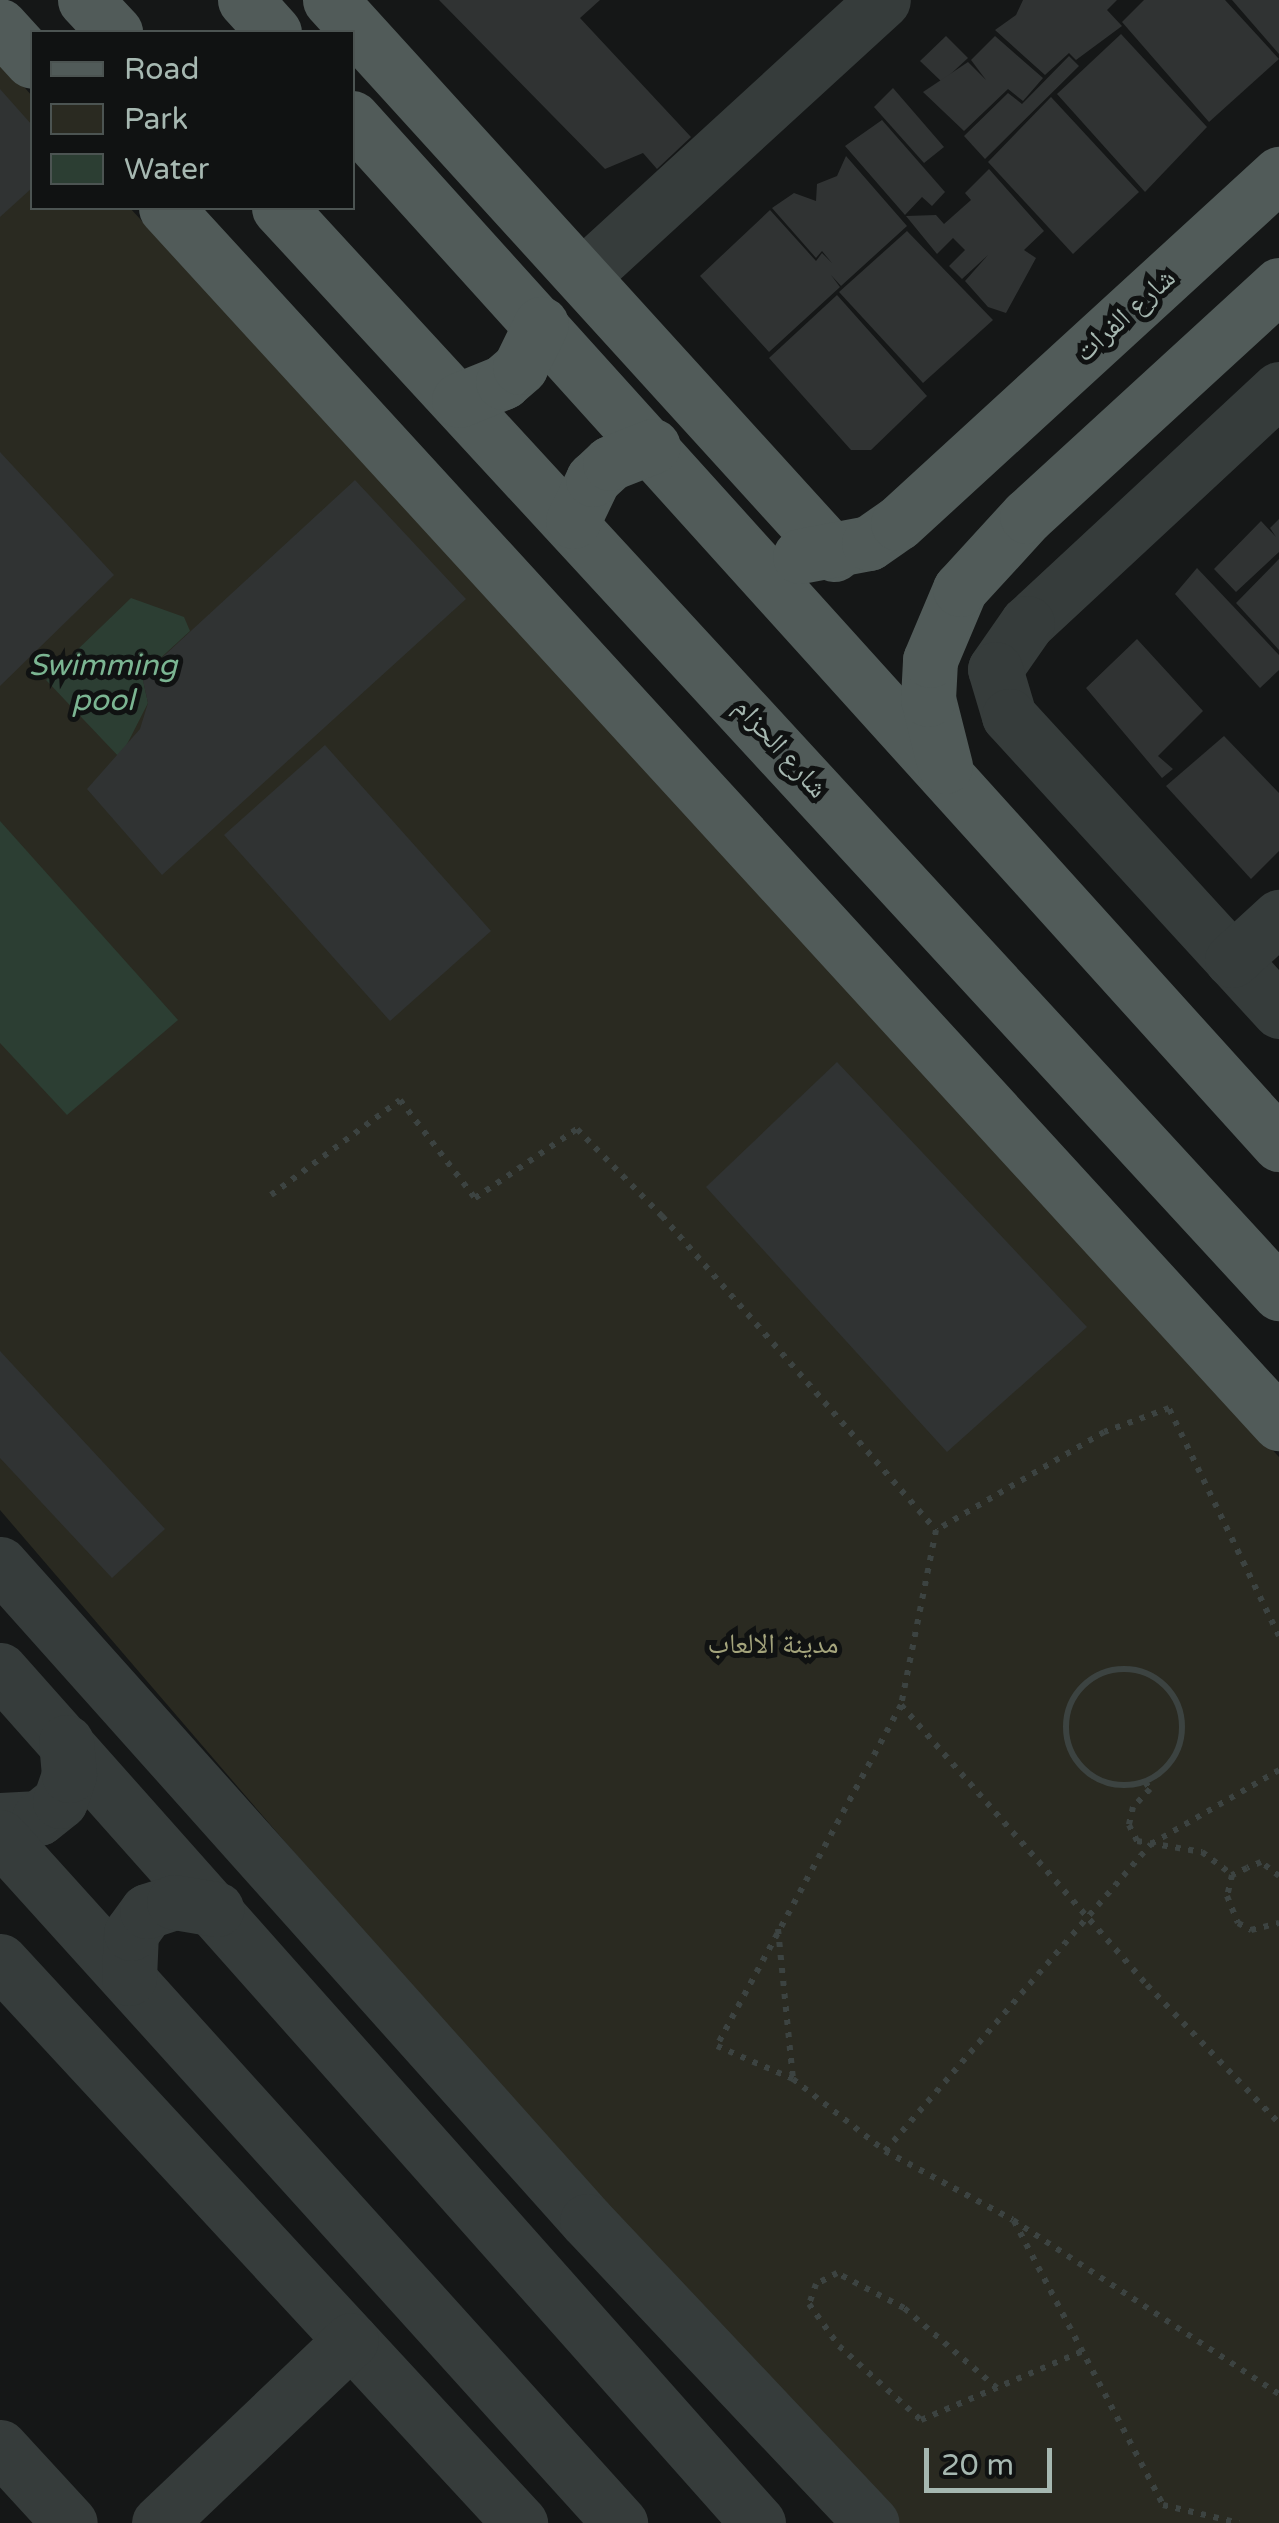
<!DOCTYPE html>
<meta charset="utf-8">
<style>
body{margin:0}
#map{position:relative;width:1279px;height:2523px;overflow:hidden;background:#151717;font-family:"Varela Round","Noto Naskh Arabic",sans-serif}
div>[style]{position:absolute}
.green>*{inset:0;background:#2a2a21}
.water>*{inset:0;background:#2c3e33}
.building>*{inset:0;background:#303333}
.path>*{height:6px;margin-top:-3px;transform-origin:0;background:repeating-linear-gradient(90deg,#3c4341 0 5px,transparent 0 13px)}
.path>.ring{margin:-3px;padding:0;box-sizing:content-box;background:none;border:6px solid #3c4341;border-radius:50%}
.minor>*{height:55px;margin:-27.5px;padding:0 27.5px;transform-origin:27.5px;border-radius:27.5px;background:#363c3b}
.major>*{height:55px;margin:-27.5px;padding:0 27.5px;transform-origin:27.5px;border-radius:27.5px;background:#515b59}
span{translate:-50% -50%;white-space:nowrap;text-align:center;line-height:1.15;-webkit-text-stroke:10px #101212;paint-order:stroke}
.street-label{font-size:28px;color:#a6b8b1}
.park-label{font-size:28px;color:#a4a47c}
.water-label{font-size:30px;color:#7bb592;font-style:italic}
.legend{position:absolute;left:30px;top:30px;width:325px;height:180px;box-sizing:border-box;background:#101212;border:2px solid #4c5452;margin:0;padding:12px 18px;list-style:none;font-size:30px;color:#a6b8b1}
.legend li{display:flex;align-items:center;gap:20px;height:50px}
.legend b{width:50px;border:2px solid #4c5452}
.scale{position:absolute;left:924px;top:2448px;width:128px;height:45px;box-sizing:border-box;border:5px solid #a6b8b1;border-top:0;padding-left:12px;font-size:30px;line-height:35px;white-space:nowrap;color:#a6b8b1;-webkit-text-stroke:8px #101212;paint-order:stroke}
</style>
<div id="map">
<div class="green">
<i style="clip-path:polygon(0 59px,32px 96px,32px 208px,130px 208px,1279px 1457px,1279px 2523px,870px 2523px,0 1510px)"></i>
</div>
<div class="water">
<i style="clip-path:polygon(131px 598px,184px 617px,190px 631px,142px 675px,148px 703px,120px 758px,46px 680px)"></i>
<i style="clip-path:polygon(0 821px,178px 1020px,67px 1115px,0 1043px)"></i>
</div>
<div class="building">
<i style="clip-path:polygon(439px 0,600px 0,580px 18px,691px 137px,657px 169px,643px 153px,605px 169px)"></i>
<i style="clip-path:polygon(1023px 0,1117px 0,1107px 10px,1122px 26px,1076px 60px,1069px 53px,1045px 75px,995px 30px,1016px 15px)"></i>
<i style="clip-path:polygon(1144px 0,1225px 0,1279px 59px,1209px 122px,1122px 22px)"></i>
<i style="clip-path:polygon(1232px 0,1279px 0,1279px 54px)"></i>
<i style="clip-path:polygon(1121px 34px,1207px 127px,1145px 192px,1057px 94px)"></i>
<i style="clip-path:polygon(946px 36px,968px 58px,942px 82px,920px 61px)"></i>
<i style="clip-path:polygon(995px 36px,1043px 78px,1023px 101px,1008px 89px,964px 131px,923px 92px,968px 62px,986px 80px,971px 60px)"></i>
<i style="clip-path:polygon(1069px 56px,1079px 66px,985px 159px,964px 136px,1008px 93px,1022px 104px)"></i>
<i style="clip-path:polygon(893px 88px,944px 147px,924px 163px,874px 107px)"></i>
<i style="clip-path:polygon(0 89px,32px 125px,32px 188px,0 217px)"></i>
<i style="clip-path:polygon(1051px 97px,1139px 192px,1073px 254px,988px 162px)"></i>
<i style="clip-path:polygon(882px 120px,945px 192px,932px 206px,922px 197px,905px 215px,845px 146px)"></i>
<i style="clip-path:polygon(846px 156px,907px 226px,841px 286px,831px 275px,840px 287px,769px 352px,700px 276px,770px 210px,816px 261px,822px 253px,832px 263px,822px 251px,816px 258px,772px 208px,794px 193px,816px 201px,817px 184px,837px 176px)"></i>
<i style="clip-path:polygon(989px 169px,1044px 231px,1024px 250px,1036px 258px,1006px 313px,988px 307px,965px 281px,988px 255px,962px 279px,949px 266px,965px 250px,953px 238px,937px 254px,906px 216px,936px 215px,944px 224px,971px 200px,965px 193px)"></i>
<i style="clip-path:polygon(907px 231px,993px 320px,923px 383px,839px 292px)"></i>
<i style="clip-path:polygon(837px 295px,927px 396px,871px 450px,851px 450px,769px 358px)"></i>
<i style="clip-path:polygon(0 452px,114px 575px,0 686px)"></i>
<i style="clip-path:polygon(355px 480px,466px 599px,162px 875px,87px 789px,140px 729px,148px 703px,142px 676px)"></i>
<i style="clip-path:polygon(1279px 519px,1279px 552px,1236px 592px,1214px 569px,1261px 521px,1276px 537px,1270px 528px)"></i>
<i style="clip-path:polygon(1279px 559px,1279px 650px,1236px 603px)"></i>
<i style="clip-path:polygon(1197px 568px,1279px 655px,1279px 670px,1260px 688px,1175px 594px)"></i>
<i style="clip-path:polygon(1137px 639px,1203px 711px,1158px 756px,1173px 769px,1162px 778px,1086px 688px)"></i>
<i style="clip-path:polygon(1224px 736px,1279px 793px,1279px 851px,1251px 879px,1166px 786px)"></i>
<i style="clip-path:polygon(325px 745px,491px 931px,390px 1021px,224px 835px)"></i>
<i style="clip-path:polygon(837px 1062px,1087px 1327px,947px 1452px,706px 1187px)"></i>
<i style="clip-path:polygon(0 1351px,165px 1529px,112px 1578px,0 1458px)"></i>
</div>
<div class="path">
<i style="left:271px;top:1195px;width:160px;rotate:-36.4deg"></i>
<i style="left:400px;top:1100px;width:123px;rotate:52.6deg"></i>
<i style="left:475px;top:1198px;width:123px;rotate:-34.1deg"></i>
<i style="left:577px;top:1129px;width:122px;rotate:45.7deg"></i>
<i style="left:662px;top:1216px;width:417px;rotate:48.9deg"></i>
<i style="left:1279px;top:1636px;width:253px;rotate:-115.8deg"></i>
<i style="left:1169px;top:1408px;width:69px;rotate:159.7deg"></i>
<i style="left:1104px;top:1432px;width:194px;rotate:149.7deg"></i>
<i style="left:936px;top:1530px;width:178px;rotate:101.3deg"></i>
<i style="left:901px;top:1705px;width:373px;rotate:48.7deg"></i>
<i style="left:1147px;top:1985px;width:191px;rotate:46.3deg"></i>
<i class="ring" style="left:1066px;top:1669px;width:110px;height:110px"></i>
<i style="left:901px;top:1705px;width:387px;rotate:118.4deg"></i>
<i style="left:717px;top:2046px;width:83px;rotate:23.5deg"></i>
<i style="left:793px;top:2079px;width:117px;rotate:38deg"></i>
<i style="left:885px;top:2151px;width:145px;rotate:28.3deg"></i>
<i style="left:1013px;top:2220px;width:318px;rotate:33.2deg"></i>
<i style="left:1145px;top:1782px;width:9px;rotate:54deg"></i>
<i style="left:1150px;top:1789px;width:25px;rotate:133deg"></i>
<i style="left:1133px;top:1807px;width:18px;rotate:103deg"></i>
<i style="left:1129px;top:1825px;width:18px;rotate:63deg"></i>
<i style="left:1137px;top:1841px;width:66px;rotate:9.6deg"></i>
<i style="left:1202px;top:1852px;width:38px;rotate:37deg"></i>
<i style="left:1279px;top:1876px;width:23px;rotate:-142deg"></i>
<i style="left:1261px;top:1862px;width:15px;rotate:157deg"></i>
<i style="left:1247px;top:1868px;width:17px;rotate:155deg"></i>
<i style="left:1232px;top:1875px;width:22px;rotate:103deg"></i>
<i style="left:1227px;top:1896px;width:29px;rotate:68deg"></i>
<i style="left:1238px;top:1923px;width:15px;rotate:28deg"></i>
<i style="left:1251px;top:1930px;width:29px;rotate:-14deg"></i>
<i style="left:778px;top:1929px;width:151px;rotate:84.3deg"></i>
<i style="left:885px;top:2151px;width:406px;rotate:-49.1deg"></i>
<i style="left:1151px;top:1844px;width:148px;rotate:-30deg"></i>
<i style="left:1014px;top:2221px;width:321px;rotate:62.3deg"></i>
<i style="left:1163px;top:2505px;width:78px;rotate:13.3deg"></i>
<i style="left:997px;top:2388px;width:123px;rotate:-139.3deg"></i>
<i style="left:904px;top:2308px;width:76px;rotate:-152.4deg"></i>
<i style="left:837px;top:2273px;width:24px;rotate:152deg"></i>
<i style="left:816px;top:2284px;width:21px;rotate:109deg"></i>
<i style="left:809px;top:2304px;width:52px;rotate:54.5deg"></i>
<i style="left:839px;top:2346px;width:110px;rotate:42.1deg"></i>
<i style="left:921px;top:2420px;width:176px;rotate:-23.1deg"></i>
</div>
<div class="minor">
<i style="left:582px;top:276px;width:408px;rotate:-42.5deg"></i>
<i style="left:1279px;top:389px;width:344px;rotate:137.1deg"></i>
<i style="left:1027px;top:623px;width:56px;rotate:124.8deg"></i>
<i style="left:995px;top:669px;width:49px;rotate:73.4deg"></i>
<i style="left:1009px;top:716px;width:400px;rotate:47.5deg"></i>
<i style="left:1232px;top:960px;width:64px;rotate:-42.5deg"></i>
<i style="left:0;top:1564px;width:881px;rotate:48.22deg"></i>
<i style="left:587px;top:2221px;width:415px;rotate:46.7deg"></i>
<i style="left:0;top:1670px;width:1141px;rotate:48.37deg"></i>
<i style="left:0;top:1820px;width:39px;rotate:-3deg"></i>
<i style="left:39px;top:1818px;width:27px;rotate:-39deg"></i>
<i style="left:60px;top:1801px;width:28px;rotate:-71deg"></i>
<i style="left:69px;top:1775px;width:33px;rotate:-95deg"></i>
<i style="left:0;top:1837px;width:925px;rotate:47.89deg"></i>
<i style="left:0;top:1961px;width:766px;rotate:47.22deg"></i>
<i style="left:129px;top:1978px;width:45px;rotate:-87.5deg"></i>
<i style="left:131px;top:1933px;width:27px;rotate:-54deg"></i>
<i style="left:147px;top:1911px;width:28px;rotate:-18deg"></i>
<i style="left:174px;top:1902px;width:43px;rotate:9.5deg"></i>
<i style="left:0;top:2447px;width:103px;rotate:47.4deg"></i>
<i style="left:159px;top:2523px;width:265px;rotate:-43.6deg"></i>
</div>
<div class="major">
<i style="left:85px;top:0;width:44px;rotate:46.8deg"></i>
<i style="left:245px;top:0;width:43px;rotate:47.8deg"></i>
<i style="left:330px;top:0;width:749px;rotate:47.71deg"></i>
<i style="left:0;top:26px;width:47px;rotate:47.6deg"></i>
<i style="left:352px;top:118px;width:1383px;rotate:47.9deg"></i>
<i style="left:166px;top:208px;width:1648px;rotate:47.51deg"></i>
<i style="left:279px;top:208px;width:1476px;rotate:47.33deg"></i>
<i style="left:459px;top:400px;width:48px;rotate:-22.2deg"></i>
<i style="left:503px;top:382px;width:23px;rotate:-41deg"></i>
<i style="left:520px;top:367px;width:48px;rotate:-64deg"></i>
<i style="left:573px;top:521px;width:47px;rotate:-64.5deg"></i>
<i style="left:593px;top:479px;width:23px;rotate:-43deg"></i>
<i style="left:610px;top:463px;width:46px;rotate:-21.6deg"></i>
<i style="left:800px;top:556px;width:70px;rotate:-10.7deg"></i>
<i style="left:869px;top:543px;width:35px;rotate:-35deg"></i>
<i style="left:898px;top:523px;width:517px;rotate:-42.49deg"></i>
<i style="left:945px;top:766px;width:69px;rotate:-104.2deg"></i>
<i style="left:928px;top:699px;width:39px;rotate:-87deg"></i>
<i style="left:930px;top:660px;width:77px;rotate:-67.1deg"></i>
<i style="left:960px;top:589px;width:99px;rotate:-47.5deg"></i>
<i style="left:1027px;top:516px;width:342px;rotate:-42.5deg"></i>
</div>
<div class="street-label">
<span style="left:1125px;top:315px;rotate:-42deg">شارع الفرات</span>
<span style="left:781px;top:748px;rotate:48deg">شارع الحزام</span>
</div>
<div class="park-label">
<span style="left:773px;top:1644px">مدينة الالعاب</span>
</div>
<div class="water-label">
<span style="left:103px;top:683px">Swimming<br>pool</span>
</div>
<ul class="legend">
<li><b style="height:12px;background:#515b59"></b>Road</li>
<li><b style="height:28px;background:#2a2a21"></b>Park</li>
<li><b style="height:28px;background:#2c3e33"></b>Water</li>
</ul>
<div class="scale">20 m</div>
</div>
